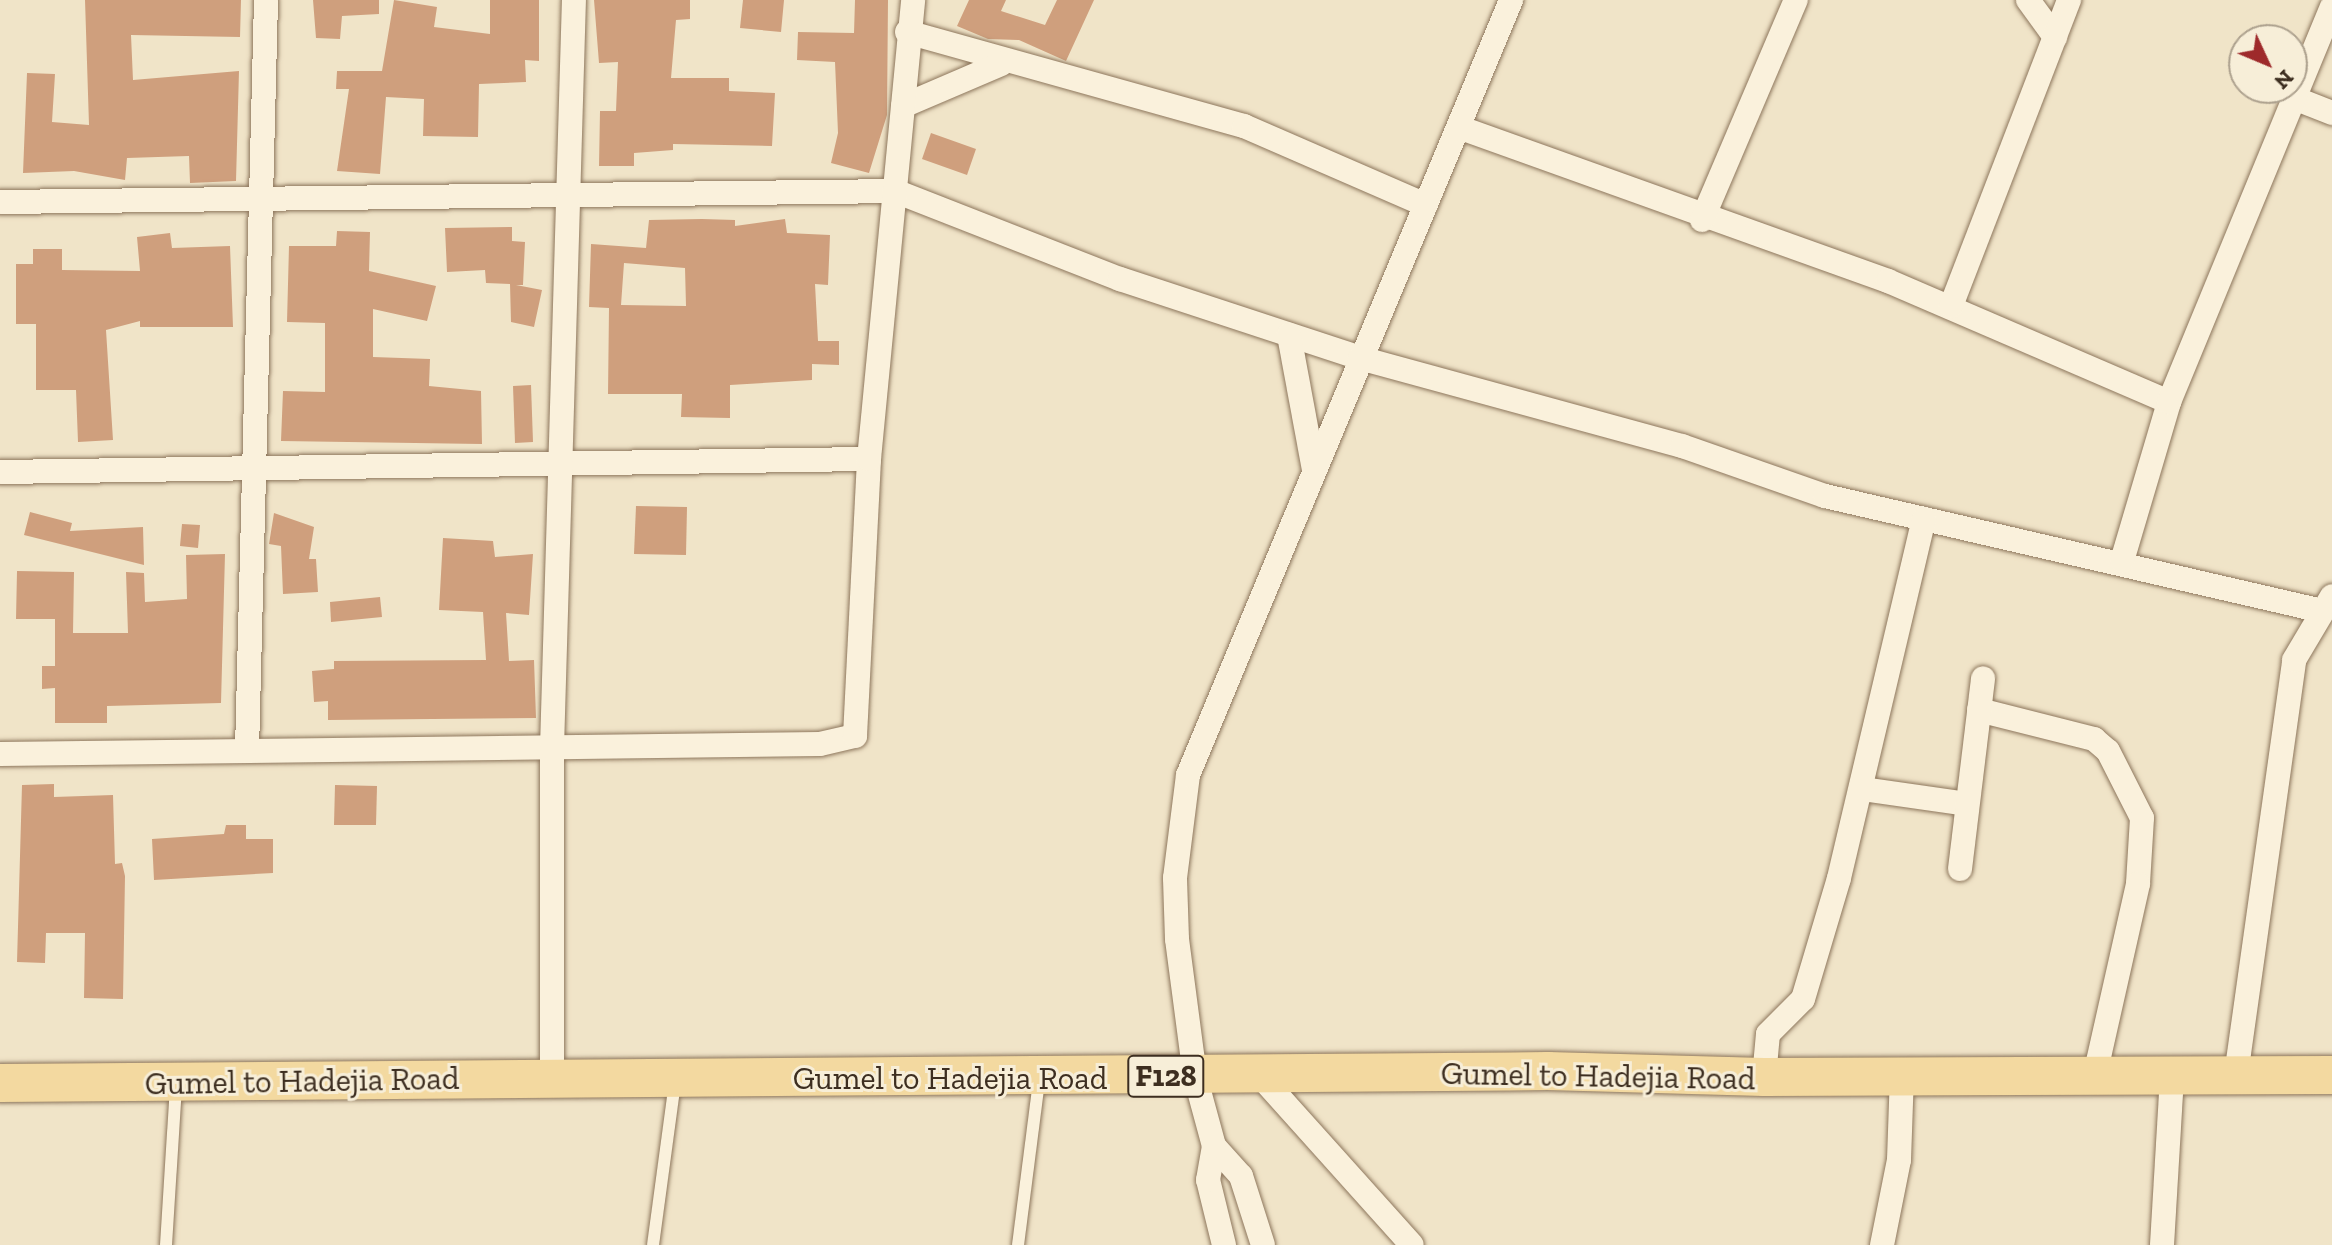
<!DOCTYPE html>
<style>
body{margin:0}
#map{position:relative;width:2332px;height:1245px;overflow:hidden;background:#f0e4c8;font-family:"Zilla Slab",serif}
div>[style]{position:absolute}
.building>*{inset:0;background:#cf9f7d}
.roads{filter:drop-shadow(0 0 2px #8d765c) drop-shadow(0 0 2px #8d765c)}
.lane>*{height:12px;margin:-6px;padding:0 6px;transform-origin:6px;border-radius:6px;background:#faf1dc}
.street>*{height:24px;margin:-12px;padding:0 12px;transform-origin:12px;border-radius:12px;background:#faf1dc}
.primary>*{height:38px;margin:-19px;padding:0 19px;transform-origin:19px;border-radius:19px;background:#f3d9a0}
span{translate:-50% -50%;white-space:nowrap;text-align:center;line-height:1.15;-webkit-text-stroke:6px #f7eed8;paint-order:stroke}
.shield-label span{padding:2px 6px;background:#f7eed8;border:2px solid;border-radius:6px;-webkit-text-stroke-width:0}
.shield-label{font-size:30px;color:#3d2e20;font-weight:700}
.street-label{font-size:32px;color:#3d2e20}
.north{position:absolute;left:2228px;top:24px;width:80px;height:80px;box-sizing:border-box;background:#f7eed8;border:2px solid #ada18e;border-radius:50%;rotate:134deg;font-size:22px;font-weight:700;line-height:32px;text-align:center;color:#3d2e20}
.north::after{content:'';display:block;margin:auto;width:28px;height:36px;background:#9e2a2b;clip-path:polygon(50% 0,100% 100%,50% 72%,0 100%)}
</style>
<div id="map">
<div class="building">
<i style="clip-path:polygon(85px 0,241px 0,240px 37px,131px 35px,133px 80px,239px 71px,236px 181px,190px 183px,189px 156px,127px 158px,125px 180px,74px 171px,23px 173px,27px 73px,55px 74px,52px 122px,89px 125px)"></i>
<i style="clip-path:polygon(313px 0,379px 0,379px 14px,342px 16px,340px 39px,316px 38px)"></i>
<i style="clip-path:polygon(394px 0,437px 7px,434px 27px,490px 34px,490px 0,539px 0,539px 61px,525px 60px,526px 82px,479px 84px,478px 137px,423px 136px,424px 99px,386px 97px,380px 174px,337px 171px,349px 89px,336px 89px,337px 71px,382px 71px)"></i>
<i style="clip-path:polygon(594px 0,690px 0,690px 19px,676px 20px,671px 78px,729px 78px,729px 91px,775px 93px,772px 146px,673px 144px,673px 150px,634px 153px,634px 166px,599px 166px,600px 111px,616px 111px,618px 62px,599px 63px)"></i>
<i style="clip-path:polygon(743px 0,784px 0,781px 32px,740px 28px)"></i>
<i style="clip-path:polygon(855px 0,888px 0,887px 115px,869px 173px,831px 163px,838px 133px,835px 62px,797px 60px,798px 32px,854px 33px)"></i>
<i style="clip-path:polygon(969px 0,1006px 0,1001px 11px,1045px 25px,1057px 0,1094px 0,1066px 61px,1019px 40px,988px 39px,957px 26px)"></i>
<i style="clip-path:polygon(931px 133px,976px 149px,967px 175px,922px 159px)"></i>
<i style="clip-path:polygon(evenodd,702px 219px,735px 220px,735px 226px,785px 219px,787px 233px,830px 235px,828px 285px,815px 284px,818px 341px,839px 341px,839px 365px,812px 364px,812px 380px,730px 385px,730px 418px,681px 417px,682px 394px,608px 394px,609px 308px,589px 307px,591px 244px,646px 248px,649px 220px,702px 219px,624px 263px,685px 268px,686px 306px,621px 305px,624px 263px)"></i>
<i style="clip-path:polygon(512px 227px,512px 241px,525px 242px,523px 285px,516px 285px,542px 290px,534px 327px,511px 322px,510px 284px,486px 283px,485px 270px,447px 272px,445px 228px)"></i>
<i style="clip-path:polygon(337px 231px,370px 232px,369px 271px,436px 286px,427px 321px,373px 309px,373px 357px,430px 359px,429px 386px,481px 391px,482px 444px,281px 441px,283px 391px,325px 392px,325px 323px,287px 322px,289px 246px,336px 246px)"></i>
<i style="clip-path:polygon(170px 233px,172px 248px,230px 246px,233px 327px,140px 327px,140px 321px,106px 330px,113px 440px,78px 442px,76px 390px,36px 390px,36px 324px,16px 324px,16px 264px,33px 264px,33px 249px,62px 249px,62px 270px,140px 271px,137px 237px)"></i>
<i style="clip-path:polygon(531px 385px,533px 442px,515px 443px,513px 386px)"></i>
<i style="clip-path:polygon(636px 506px,687px 507px,686px 555px,634px 554px)"></i>
<i style="clip-path:polygon(30px 512px,72px 523px,70px 531px,143px 527px,144px 565px,24px 535px)"></i>
<i style="clip-path:polygon(274px 513px,314px 527px,309px 559px,316px 559px,318px 592px,283px 594px,281px 546px,269px 544px)"></i>
<i style="clip-path:polygon(182px 524px,200px 525px,198px 548px,180px 546px)"></i>
<i style="clip-path:polygon(443px 538px,493px 541px,495px 557px,533px 554px,529px 615px,506px 613px,509px 661px,534px 660px,536px 718px,328px 720px,328px 701px,314px 702px,312px 671px,334px 669px,334px 661px,486px 660px,483px 612px,439px 610px)"></i>
<i style="clip-path:polygon(225px 554px,221px 703px,107px 706px,107px 723px,55px 723px,55px 688px,42px 689px,42px 666px,55px 666px,55px 619px,16px 619px,17px 571px,74px 572px,73px 633px,128px 633px,126px 572px,144px 573px,145px 602px,187px 599px,186px 555px)"></i>
<i style="clip-path:polygon(380px 597px,382px 617px,331px 622px,330px 602px)"></i>
<i style="clip-path:polygon(54px 784px,54px 797px,113px 795px,115px 864px,122px 863px,125px 876px,123px 999px,84px 998px,85px 933px,46px 933px,45px 963px,17px 962px,22px 785px)"></i>
<i style="clip-path:polygon(335px 785px,377px 786px,376px 825px,334px 825px)"></i>
<i style="clip-path:polygon(226px 825px,246px 825px,246px 839px,273px 839px,273px 873px,154px 880px,152px 839px,224px 834px)"></i>
</div>
<div class="roads">
<div class="lane">
<i style="left:166px;top:1245px;width:159px;rotate:-86.4deg"></i>
<i style="left:653px;top:1245px;width:164px;rotate:-82.3deg"></i>
<i style="left:1018px;top:1245px;width:166px;rotate:-82.7deg"></i>
</div>
<div class="street">
<i style="left:2028px;top:0;width:46px;rotate:53.9deg"></i>
<i style="left:907px;top:32px;width:350px;rotate:15.6deg"></i>
<i style="left:1244px;top:126px;width:198px;rotate:23.5deg"></i>
<i style="left:2294px;top:98px;width:41px;rotate:21.5deg"></i>
<i style="left:903px;top:106px;width:107px;rotate:-23.2deg"></i>
<i style="left:1461px;top:128px;width:454px;rotate:19.7deg"></i>
<i style="left:1888px;top:281px;width:306px;rotate:23.3deg"></i>
<i style="left:0;top:202px;width:895px;rotate:-0.7deg"></i>
<i style="left:895px;top:191px;width:242px;rotate:21.4deg"></i>
<i style="left:1120px;top:279px;width:253px;rotate:18.2deg"></i>
<i style="left:1360px;top:358px;width:334px;rotate:15.3deg"></i>
<i style="left:1682px;top:446px;width:151px;rotate:19.3deg"></i>
<i style="left:1825px;top:496px;width:506px;rotate:13.02deg"></i>
<i style="left:1702px;top:220px;width:239px;rotate:-66.9deg"></i>
<i style="left:1951px;top:306px;width:328px;rotate:-68.9deg"></i>
<i style="left:1289px;top:335px;width:137px;rotate:79.5deg"></i>
<i style="left:0;top:472px;width:869px;rotate:-0.86deg"></i>
<i style="left:2122px;top:561px;width:166px;rotate:-73.5deg"></i>
<i style="left:2169px;top:402px;width:427px;rotate:-67.6deg"></i>
<i style="left:1979px;top:710px;width:119px;rotate:14.2deg"></i>
<i style="left:2094px;top:739px;width:18px;rotate:41deg"></i>
<i style="left:2108px;top:751px;width:75px;rotate:63.1deg"></i>
<i style="left:2142px;top:818px;width:66px;rotate:93.5deg"></i>
<i style="left:2138px;top:884px;width:196px;rotate:102.7deg"></i>
<i style="left:247px;top:751px;width:751px;rotate:-88.55deg"></i>
<i style="left:0;top:754px;width:820px;rotate:-0.7deg"></i>
<i style="left:820px;top:744px;width:36px;rotate:-13deg"></i>
<i style="left:855px;top:736px;width:277px;rotate:-87.1deg"></i>
<i style="left:869px;top:459px;width:461px;rotate:-84.5deg"></i>
<i style="left:1863px;top:789px;width:105px;rotate:8.2deg"></i>
<i style="left:1960px;top:869px;width:192px;rotate:-83.1deg"></i>
<i style="left:2236px;top:1075px;width:419px;rotate:-82deg"></i>
<i style="left:2294px;top:660px;width:74px;rotate:-59.3deg"></i>
<i style="left:1764px;top:1077px;width:43px;rotate:-84.7deg"></i>
<i style="left:1768px;top:1034px;width:49px;rotate:-45deg"></i>
<i style="left:1803px;top:999px;width:126px;rotate:-73.4deg"></i>
<i style="left:1839px;top:878px;width:369px;rotate:-76.7deg"></i>
<i style="left:552px;top:1078px;width:330px;rotate:-90deg"></i>
<i style="left:552px;top:748px;width:748px;rotate:-88.32deg"></i>
<i style="left:1262px;top:1078px;width:224px;rotate:48.1deg"></i>
<i style="left:1214px;top:1146px;width:40px;rotate:48deg"></i>
<i style="left:1241px;top:1176px;width:72px;rotate:72.3deg"></i>
<i style="left:1224px;top:1245px;width:67px;rotate:-103.8deg"></i>
<i style="left:1208px;top:1180px;width:35px;rotate:-80deg"></i>
<i style="left:1214px;top:1146px;width:73px;rotate:-105.2deg"></i>
<i style="left:1195px;top:1076px;width:138px;rotate:-97.5deg"></i>
<i style="left:1177px;top:939px;width:61px;rotate:-91.9deg"></i>
<i style="left:1175px;top:878px;width:104px;rotate:-82.8deg"></i>
<i style="left:1188px;top:775px;width:840px;rotate:-67.37deg"></i>
<i style="left:1882px;top:1245px;width:87px;rotate:-78.7deg"></i>
<i style="left:1899px;top:1160px;width:87px;rotate:-88deg"></i>
<i style="left:2162px;top:1245px;width:170px;rotate:-86.6deg"></i>
</div>
<div class="primary">
<i style="left:0;top:1083px;width:1548px;rotate:-0.44deg"></i>
<i style="left:1548px;top:1071px;width:216px;rotate:1.6deg"></i>
<i style="left:1764px;top:1077px;width:568px;rotate:-0.2deg"></i>
</div>
</div>
<div class="shield-label">
<span style="left:1166px;top:1076px">F128</span>
</div>
<div class="street-label">
<span style="left:1598px;top:1076px;rotate:1deg">Gumel to Hadejia Road</span>
<span style="left:950px;top:1078px">Gumel to Hadejia Road</span>
<span style="left:302px;top:1081px;rotate:-1deg">Gumel to Hadejia Road</span>
</div>
<div class="north">N</div>
</div>
